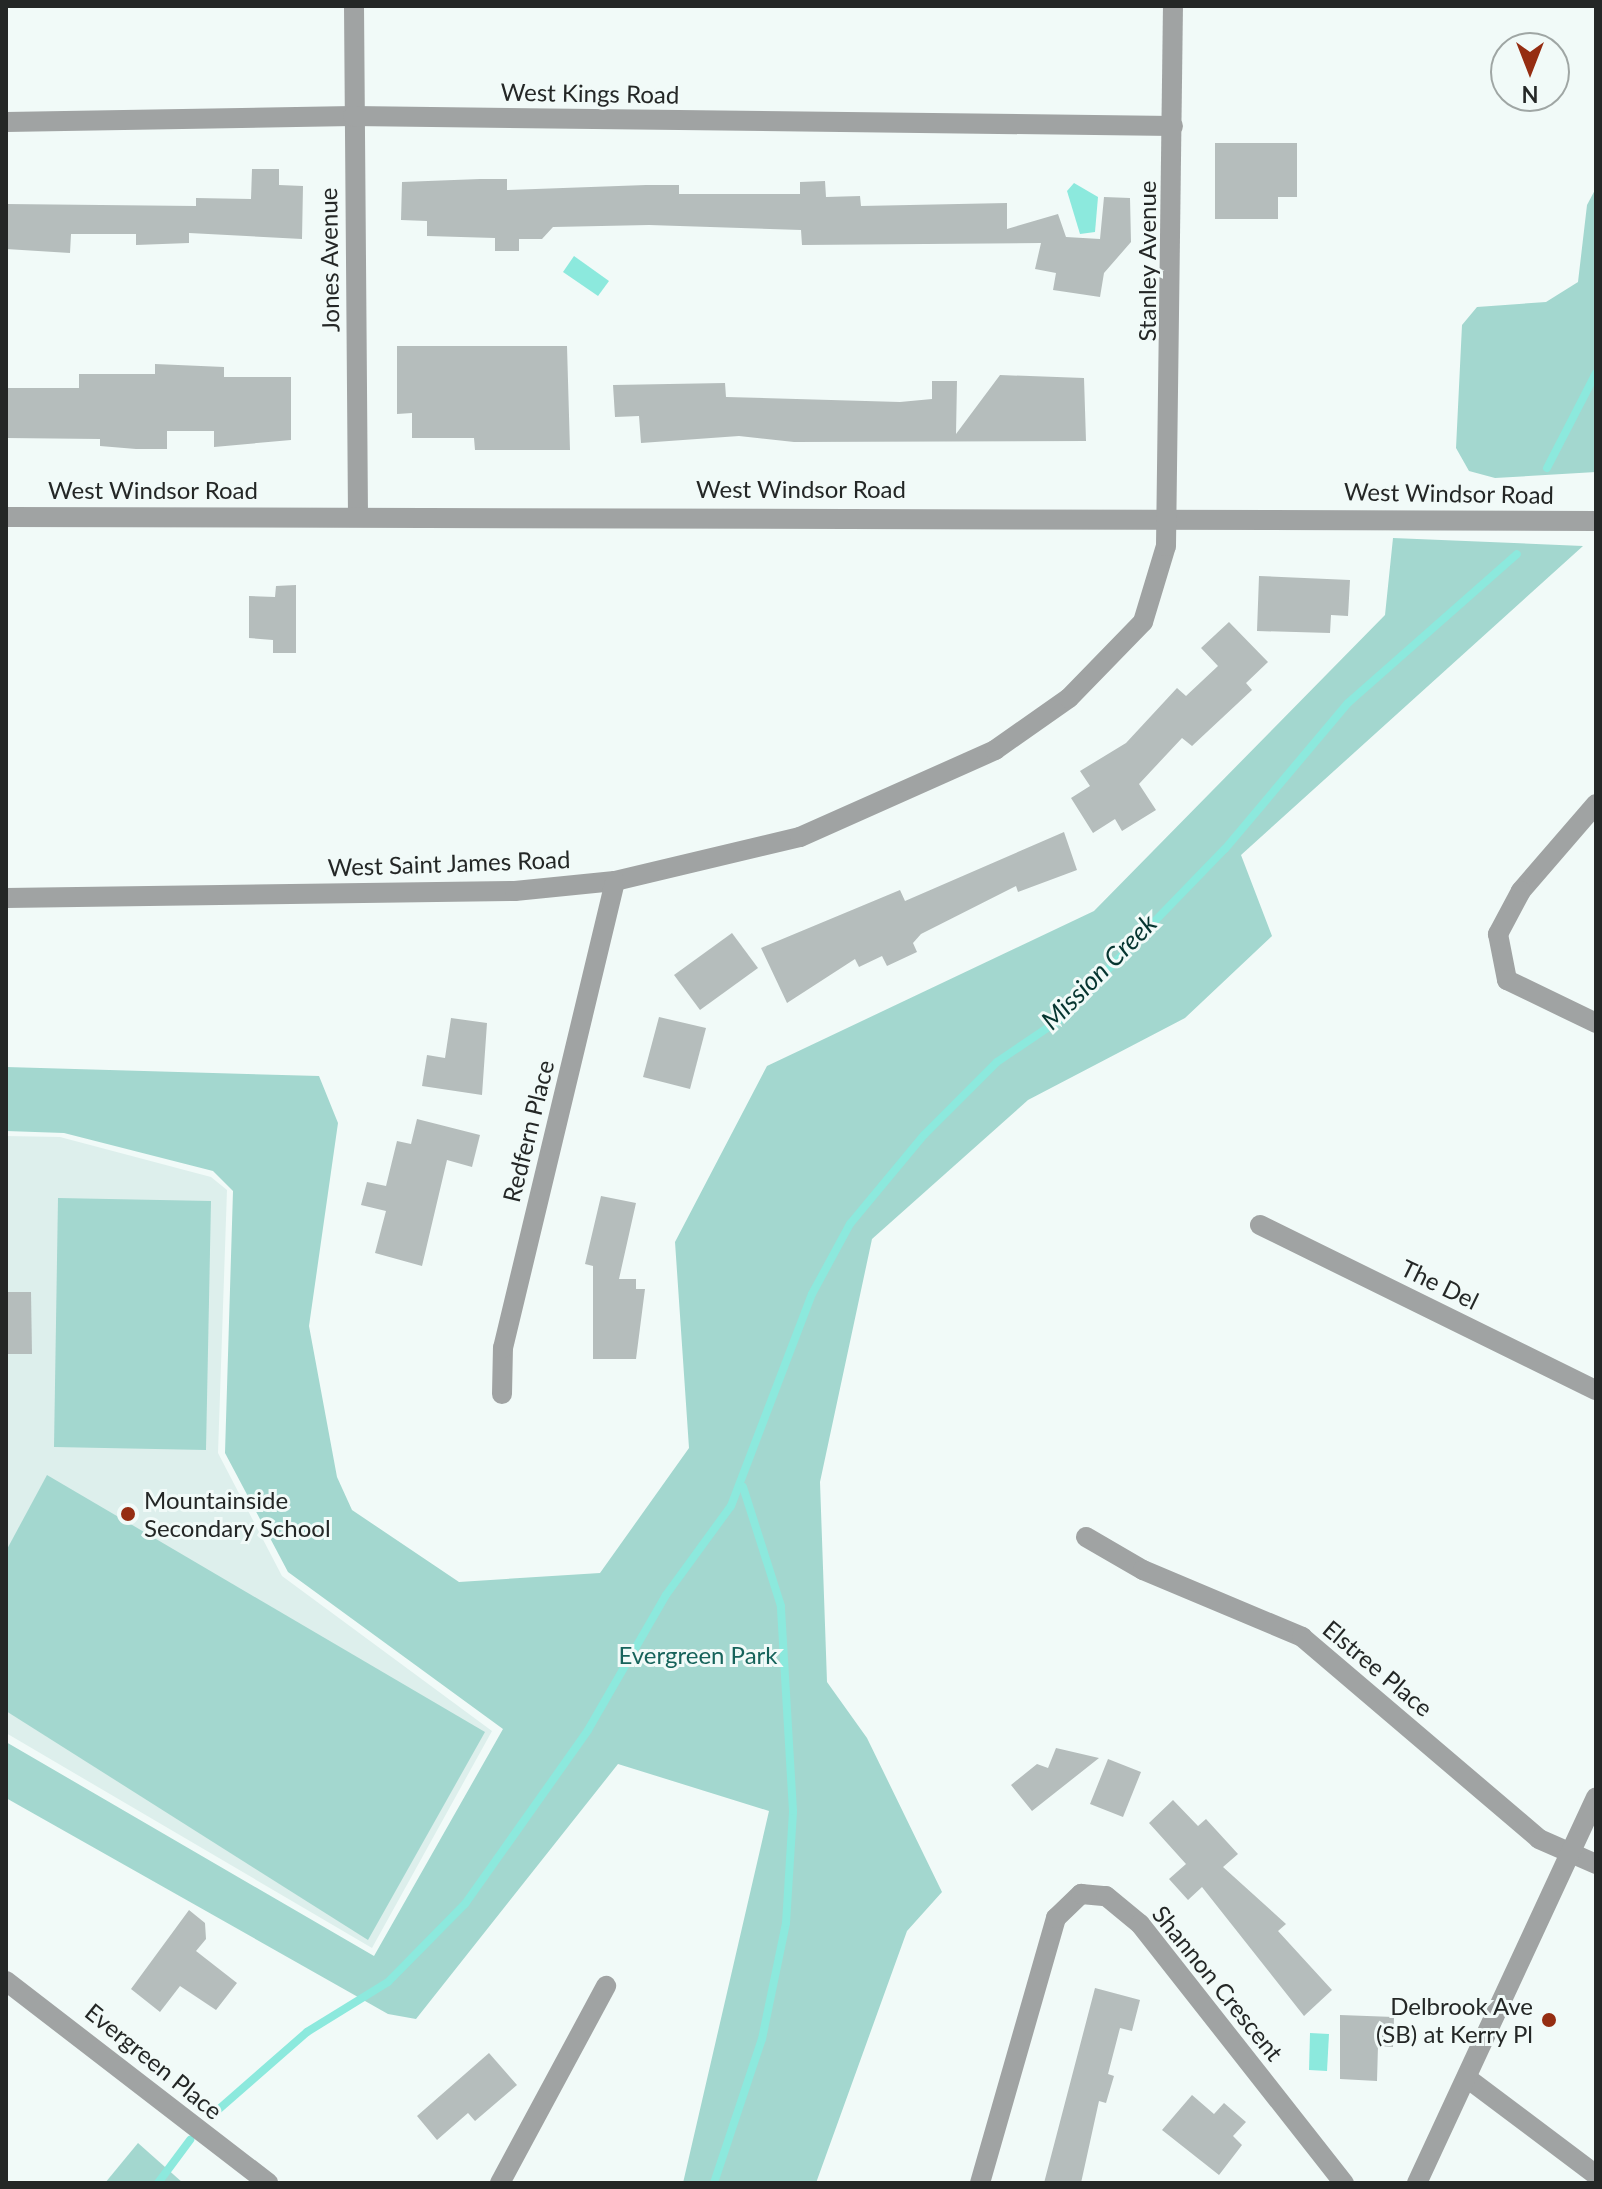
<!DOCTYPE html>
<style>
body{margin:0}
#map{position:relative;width:1602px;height:2189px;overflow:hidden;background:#f1faf8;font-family:Lato,sans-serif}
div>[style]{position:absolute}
.built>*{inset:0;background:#ddefec}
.green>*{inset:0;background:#a3d7cf}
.water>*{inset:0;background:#8ce9dd}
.stream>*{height:8px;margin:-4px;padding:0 4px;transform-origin:4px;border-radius:4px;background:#8ce9dd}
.building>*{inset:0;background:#b5bdbc}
.minor>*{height:20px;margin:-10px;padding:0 10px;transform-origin:10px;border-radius:10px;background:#a0a3a3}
.dots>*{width:22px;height:22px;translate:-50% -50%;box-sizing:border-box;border:4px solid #f1faf8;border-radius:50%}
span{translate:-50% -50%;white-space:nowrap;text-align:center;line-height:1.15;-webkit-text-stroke:6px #f1faf8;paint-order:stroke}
.street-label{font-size:24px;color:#242726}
.poi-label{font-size:24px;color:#242726}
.left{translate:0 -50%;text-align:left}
.right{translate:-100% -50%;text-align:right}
.park-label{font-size:24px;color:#16635b}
.water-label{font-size:26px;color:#063530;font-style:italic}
.frame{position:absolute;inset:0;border:8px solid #242726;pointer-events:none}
.north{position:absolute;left:1490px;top:32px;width:80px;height:80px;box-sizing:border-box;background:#f1faf8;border:2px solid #9fa6a4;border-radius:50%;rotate:180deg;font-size:22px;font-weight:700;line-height:32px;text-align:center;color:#242726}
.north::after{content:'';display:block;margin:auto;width:28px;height:36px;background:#952d12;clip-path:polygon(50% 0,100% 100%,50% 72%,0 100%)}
</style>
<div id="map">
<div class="built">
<i style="clip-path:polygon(6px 1136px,60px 1137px,211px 1177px,227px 1190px,218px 1453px,282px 1576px,492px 1731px,372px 1948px,6px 1733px)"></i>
</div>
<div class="green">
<i style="clip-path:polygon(1596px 188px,1596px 472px,1495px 478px,1469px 471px,1456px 448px,1462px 325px,1477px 307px,1546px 302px,1578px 282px,1587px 205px)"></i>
<i style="clip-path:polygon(1393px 538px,1583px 546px,1241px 855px,1272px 936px,1185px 1018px,1028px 1100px,872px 1239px,820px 1482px,827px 1682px,867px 1738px,942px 1892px,907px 1931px,816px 2183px,683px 2183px,769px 1811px,618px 1764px,416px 2019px,388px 2014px,6px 1798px,6px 1742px,374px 1956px,503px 1729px,288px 1572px,225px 1453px,233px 1191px,213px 1171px,64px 1133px,6px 1131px,6px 1067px,319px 1076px,338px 1123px,309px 1326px,337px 1477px,352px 1510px,459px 1582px,600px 1573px,689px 1448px,675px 1242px,767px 1066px,1094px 911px,1385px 615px)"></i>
<i style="clip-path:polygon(58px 1198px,211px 1201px,206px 1450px,54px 1447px)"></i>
<i style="clip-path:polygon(47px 1475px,485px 1732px,368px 1940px,6px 1711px,6px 1551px)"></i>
<i style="clip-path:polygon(138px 2143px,183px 2183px,105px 2183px)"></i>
</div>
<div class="water">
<i style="clip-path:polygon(1074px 183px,1098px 197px,1095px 232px,1080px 234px,1067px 191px)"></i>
<i style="clip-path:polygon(574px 256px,609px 281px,598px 296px,563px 272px)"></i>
<i style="clip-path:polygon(1310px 2033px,1329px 2034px,1327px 2071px,1309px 2070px)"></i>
</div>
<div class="stream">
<i style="left:1547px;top:468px;width:107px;rotate:-62.7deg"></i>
<i style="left:219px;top:2109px;width:117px;rotate:-41.2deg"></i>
<i style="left:307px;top:2032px;width:95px;rotate:-31.7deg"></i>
<i style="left:388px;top:1982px;width:110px;rotate:-45.4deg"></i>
<i style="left:465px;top:1904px;width:213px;rotate:-54.7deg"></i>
<i style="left:588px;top:1730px;width:156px;rotate:-60deg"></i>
<i style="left:666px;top:1595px;width:110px;rotate:-53.9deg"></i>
<i style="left:731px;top:1506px;width:227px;rotate:-69.1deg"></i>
<i style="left:812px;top:1294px;width:80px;rotate:-61.5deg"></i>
<i style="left:850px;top:1224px;width:116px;rotate:-50.3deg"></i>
<i style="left:924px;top:1135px;width:103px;rotate:-45deg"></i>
<i style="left:997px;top:1062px;width:75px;rotate:-34.1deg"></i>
<i style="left:1059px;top:1020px;width:238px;rotate:-45.9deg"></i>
<i style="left:1225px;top:849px;width:191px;rotate:-49.9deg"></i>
<i style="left:1348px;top:703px;width:225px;rotate:-41.4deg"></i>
<i style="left:158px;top:2183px;width:54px;rotate:-53.3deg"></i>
<i style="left:714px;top:2183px;width:152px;rotate:-71.6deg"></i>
<i style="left:762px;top:2039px;width:118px;rotate:-78.3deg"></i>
<i style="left:786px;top:1923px;width:112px;rotate:-86.4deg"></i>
<i style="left:793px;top:1811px;width:205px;rotate:-93.4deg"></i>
<i style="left:781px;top:1606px;width:125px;rotate:-107.7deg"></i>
</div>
<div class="building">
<i style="clip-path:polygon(1215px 143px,1297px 143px,1297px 197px,1278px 197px,1278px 219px,1215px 219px)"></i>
<i style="clip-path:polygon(252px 169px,279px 169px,279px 185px,303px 186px,302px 239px,189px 233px,189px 243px,136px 245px,136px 234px,71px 234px,70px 253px,6px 249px,6px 204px,196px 206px,196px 198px,251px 199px)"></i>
<i style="clip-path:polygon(480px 179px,507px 179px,507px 190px,646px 185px,679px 185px,679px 194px,800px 194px,800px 182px,825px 181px,826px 197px,860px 196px,861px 206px,1007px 203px,1007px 229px,1058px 214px,1066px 237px,1100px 239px,1104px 197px,1130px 198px,1131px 242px,1104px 273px,1100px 297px,1053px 290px,1056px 273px,1035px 269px,1041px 243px,802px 245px,801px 230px,649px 225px,553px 227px,542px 239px,519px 239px,519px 251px,495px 251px,495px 238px,427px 236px,427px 221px,401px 220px,402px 182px)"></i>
<i style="clip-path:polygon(397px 346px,567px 346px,570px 450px,475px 450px,474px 438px,412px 438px,412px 413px,397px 414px)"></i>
<i style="clip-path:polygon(155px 364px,224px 367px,224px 377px,291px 377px,291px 440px,214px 447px,214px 431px,167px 431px,167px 449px,136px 449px,100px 446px,100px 439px,6px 438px,6px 388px,79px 388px,79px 374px,155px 374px)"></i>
<i style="clip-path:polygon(1000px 375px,1084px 378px,1086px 441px,794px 442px,739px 436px,641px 443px,639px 416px,615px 417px,613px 385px,725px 383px,726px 397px,900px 402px,932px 399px,932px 381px,957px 381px,956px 434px)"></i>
<i style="clip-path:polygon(1259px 576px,1350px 580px,1348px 616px,1331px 615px,1330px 633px,1257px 631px)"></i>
<i style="clip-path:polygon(296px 585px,296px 653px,273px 653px,273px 640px,249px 638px,249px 596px,275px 597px,276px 586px)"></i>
<i style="clip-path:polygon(1229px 622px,1268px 662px,1246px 683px,1252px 690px,1192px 746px,1182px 738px,1139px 784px,1156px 810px,1122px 831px,1115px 819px,1093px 833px,1071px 798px,1090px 786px,1080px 771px,1126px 743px,1177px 688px,1186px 696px,1218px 666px,1201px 648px)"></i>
<i style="clip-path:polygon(1064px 832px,1077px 870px,1018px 892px,1016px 886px,921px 934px,913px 943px,917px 952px,887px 966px,882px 956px,859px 967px,855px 959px,787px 1003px,761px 948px,900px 890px,905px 901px)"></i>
<i style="clip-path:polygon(732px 933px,758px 968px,700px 1010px,674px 975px)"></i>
<i style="clip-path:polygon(659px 1017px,706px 1028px,690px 1089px,643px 1077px)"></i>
<i style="clip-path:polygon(451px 1018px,487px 1023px,482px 1095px,422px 1086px,427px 1055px,445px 1058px)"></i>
<i style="clip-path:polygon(417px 1119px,480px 1135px,472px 1167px,447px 1160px,422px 1266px,375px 1253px,386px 1211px,361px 1205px,367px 1182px,386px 1186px,397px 1141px,411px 1144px)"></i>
<i style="clip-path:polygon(601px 1196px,636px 1203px,619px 1279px,636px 1279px,636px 1289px,645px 1289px,636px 1359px,593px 1359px,593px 1266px,585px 1264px)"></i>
<i style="clip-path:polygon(6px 1292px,31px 1292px,32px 1354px,6px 1354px)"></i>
<i style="clip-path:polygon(1056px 1748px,1099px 1758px,1032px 1811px,1011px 1785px,1037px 1764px,1048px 1768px)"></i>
<i style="clip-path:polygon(1108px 1759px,1141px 1772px,1123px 1817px,1090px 1804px)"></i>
<i style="clip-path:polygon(1173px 1800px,1198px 1826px,1206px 1819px,1238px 1854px,1223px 1867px,1286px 1924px,1278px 1931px,1332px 1990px,1304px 2016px,1202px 1887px,1188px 1900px,1169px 1879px,1186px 1864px,1149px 1823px)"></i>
<i style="clip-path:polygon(189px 1910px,205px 1923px,206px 1939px,196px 1951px,237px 1983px,216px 2010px,180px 1986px,160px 2012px,131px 1989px)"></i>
<i style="clip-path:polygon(1095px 1988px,1140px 2000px,1132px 2031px,1120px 2028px,1108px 2074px,1114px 2076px,1106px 2103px,1099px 2101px,1081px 2183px,1044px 2183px)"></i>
<i style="clip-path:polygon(1340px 2015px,1394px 2017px,1393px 2047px,1378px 2046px,1377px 2081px,1340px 2079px)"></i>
<i style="clip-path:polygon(489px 2053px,517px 2085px,475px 2121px,468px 2113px,437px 2140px,417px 2116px)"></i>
<i style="clip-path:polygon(1192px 2095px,1214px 2114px,1224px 2103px,1246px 2122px,1233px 2136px,1242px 2145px,1219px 2175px,1162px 2130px)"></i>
</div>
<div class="minor">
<i style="left:354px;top:6px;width:508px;rotate:89.55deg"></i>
<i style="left:6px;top:122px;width:347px;rotate:-1deg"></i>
<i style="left:353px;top:116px;width:820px;rotate:0.7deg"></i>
<i style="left:6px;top:517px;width:1590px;rotate:0.14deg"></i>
<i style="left:1596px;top:804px;width:115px;rotate:130.8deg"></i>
<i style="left:1521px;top:891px;width:49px;rotate:118.1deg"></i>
<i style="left:1498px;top:934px;width:47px;rotate:78.9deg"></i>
<i style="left:1507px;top:980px;width:99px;rotate:25.8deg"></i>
<i style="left:6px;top:898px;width:509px;rotate:-0.79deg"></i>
<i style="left:515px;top:891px;width:100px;rotate:-5.7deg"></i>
<i style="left:615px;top:881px;width:190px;rotate:-13.4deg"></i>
<i style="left:800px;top:837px;width:214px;rotate:-24deg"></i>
<i style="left:995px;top:750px;width:90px;rotate:-35.1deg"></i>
<i style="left:1069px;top:698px;width:106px;rotate:-45.8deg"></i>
<i style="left:1143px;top:622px;width:79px;rotate:-73.2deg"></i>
<i style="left:1166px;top:546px;width:540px;rotate:-89.26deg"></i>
<i style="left:1260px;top:1225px;width:374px;rotate:26.2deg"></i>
<i style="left:502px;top:1394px;width:46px;rotate:-88.8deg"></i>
<i style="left:503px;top:1348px;width:480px;rotate:-76.5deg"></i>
<i style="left:1086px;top:1537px;width:66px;rotate:30.1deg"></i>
<i style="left:1143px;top:1570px;width:173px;rotate:22.8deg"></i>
<i style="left:1302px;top:1637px;width:311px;rotate:40.4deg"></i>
<i style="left:1539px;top:1839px;width:62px;rotate:23.7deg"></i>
<i style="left:6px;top:1981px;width:331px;rotate:37.6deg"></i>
<i style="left:1467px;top:2078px;width:161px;rotate:36.9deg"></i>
<i style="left:500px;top:2183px;width:224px;rotate:-61.7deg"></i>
<i style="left:980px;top:2183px;width:276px;rotate:-74deg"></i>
<i style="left:1056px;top:1918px;width:35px;rotate:-44deg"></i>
<i style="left:1081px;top:1894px;width:25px;rotate:5deg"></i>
<i style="left:1106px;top:1896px;width:44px;rotate:39.5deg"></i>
<i style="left:1140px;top:1924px;width:330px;rotate:51.8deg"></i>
<i style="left:1417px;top:2183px;width:425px;rotate:-65.1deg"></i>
</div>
<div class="dots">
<i style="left:128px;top:1514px;background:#952d12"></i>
<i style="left:1549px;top:2020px;background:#952d12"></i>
</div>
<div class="street-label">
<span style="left:590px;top:93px;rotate:1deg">West Kings Road</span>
<span style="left:329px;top:260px;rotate:-91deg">Jones Avenue</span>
<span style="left:1147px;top:261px;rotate:-90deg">Stanley Avenue</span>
<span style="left:801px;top:489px">West Windsor Road</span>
<span style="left:153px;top:490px">West Windsor Road</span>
<span style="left:1449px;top:493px;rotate:1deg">West Windsor Road</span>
<span style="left:449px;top:863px;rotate:-2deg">West Saint James Road</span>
<span style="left:528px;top:1131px;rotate:-76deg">Redfern Place</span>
<span style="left:1440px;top:1284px;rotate:26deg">The Del</span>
<span style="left:1378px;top:1668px;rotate:40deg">Elstree Place</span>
<span style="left:1218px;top:1983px;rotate:51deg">Shannon Crescent</span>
<span style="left:154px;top:2061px;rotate:39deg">Evergreen Place</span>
</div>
<div class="poi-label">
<span class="left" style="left:144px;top:1514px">Mountainside<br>Secondary School</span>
<span class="right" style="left:1533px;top:2020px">Delbrook Ave<br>(SB) at Kerry Pl</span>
</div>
<div class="park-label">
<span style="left:698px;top:1655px">Evergreen Park</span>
</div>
<div class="water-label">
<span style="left:1099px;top:972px;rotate:-45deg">Mission Creek</span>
</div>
<div class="frame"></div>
<div class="north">N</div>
</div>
